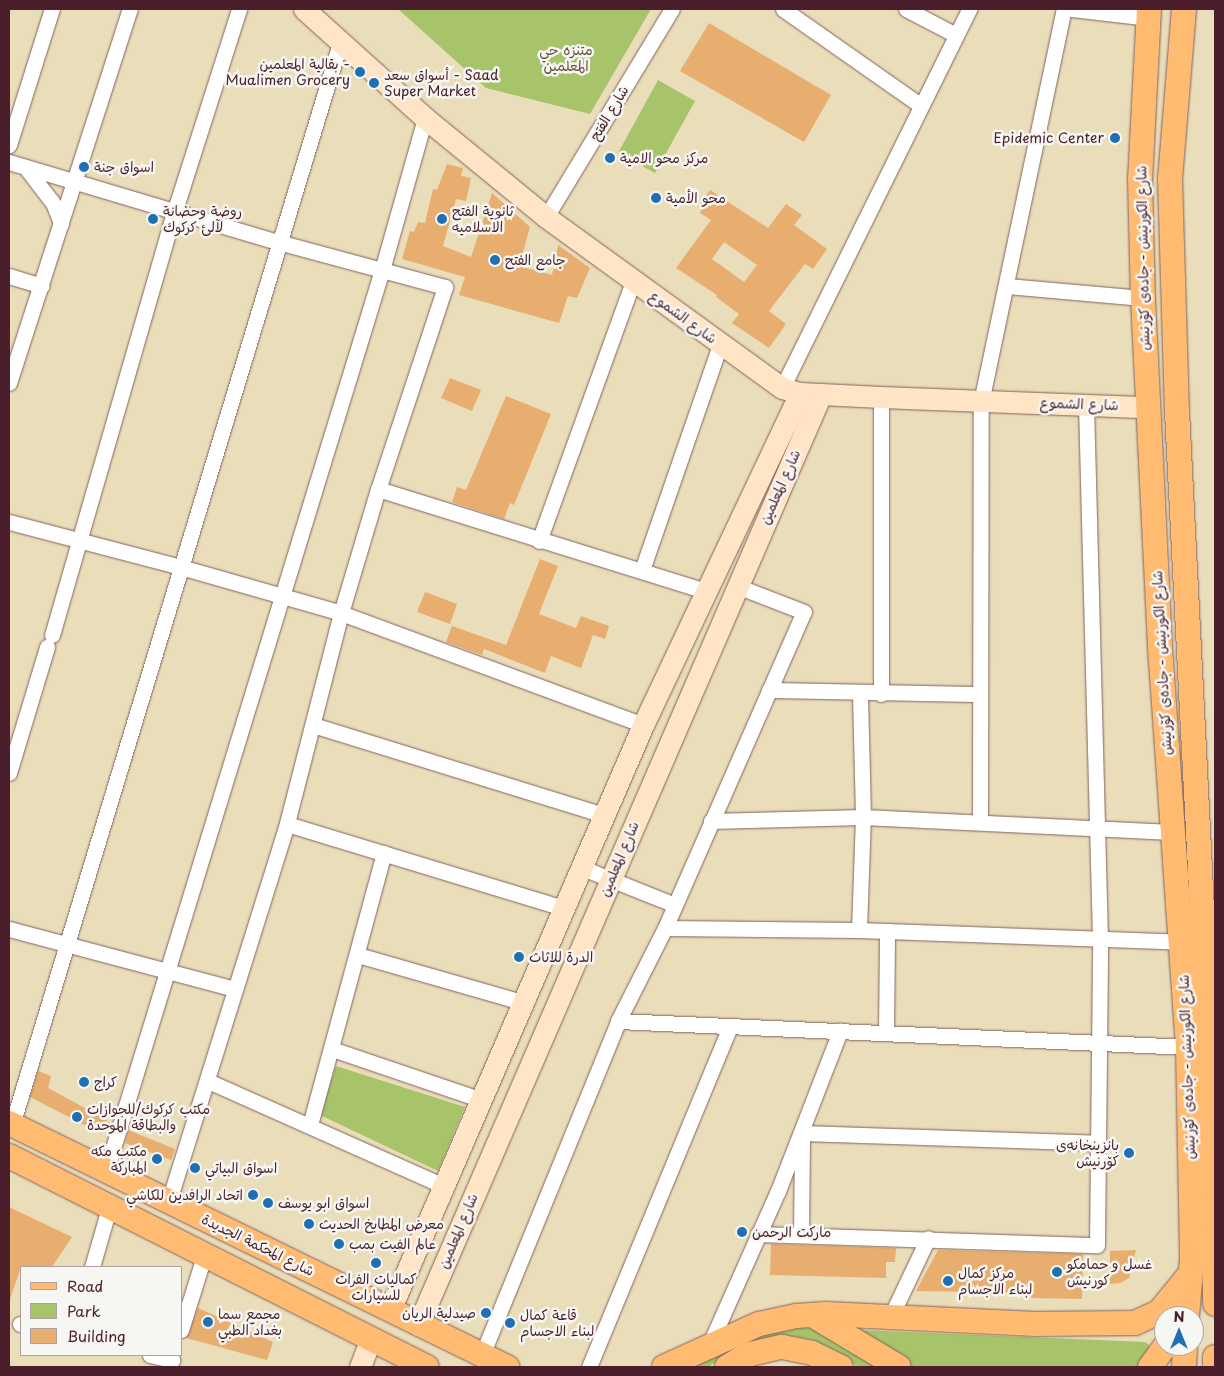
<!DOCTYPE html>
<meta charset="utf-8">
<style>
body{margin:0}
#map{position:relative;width:1224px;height:1376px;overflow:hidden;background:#eaddba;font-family:"Playpen Sans","Playpen Sans Arabic",sans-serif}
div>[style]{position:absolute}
.green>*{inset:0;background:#a7c46a}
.building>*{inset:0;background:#e7ae6f}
.roads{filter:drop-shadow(0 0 1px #82625d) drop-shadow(0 0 1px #82625d)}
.street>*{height:15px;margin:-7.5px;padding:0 7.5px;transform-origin:7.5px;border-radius:7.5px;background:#fff}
.secondary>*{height:21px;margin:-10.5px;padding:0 10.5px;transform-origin:10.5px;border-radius:10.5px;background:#ffe4c6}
.primary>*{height:24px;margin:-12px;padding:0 12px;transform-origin:12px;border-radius:12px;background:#ffbb71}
.dots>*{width:14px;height:14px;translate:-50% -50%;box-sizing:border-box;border:2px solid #f6f6f2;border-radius:50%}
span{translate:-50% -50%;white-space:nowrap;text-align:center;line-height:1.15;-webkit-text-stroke:5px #f6f6f2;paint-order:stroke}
.park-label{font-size:14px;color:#66513e}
.poi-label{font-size:14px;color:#4a1f2b}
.right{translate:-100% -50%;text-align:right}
.left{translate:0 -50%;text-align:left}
.street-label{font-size:14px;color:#4a1f2b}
.frame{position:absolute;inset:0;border:10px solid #4a1f2b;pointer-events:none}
.legend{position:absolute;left:20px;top:1266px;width:162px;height:90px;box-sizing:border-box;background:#f6f6f2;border:1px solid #b1a0a2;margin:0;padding:6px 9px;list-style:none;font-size:15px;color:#4a1f2b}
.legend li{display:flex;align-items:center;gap:10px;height:25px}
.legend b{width:25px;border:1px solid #b1a0a2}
.north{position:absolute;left:1154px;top:1306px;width:50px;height:50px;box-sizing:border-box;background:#f6f6f2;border:1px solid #b1a0a2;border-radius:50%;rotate:0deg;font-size:14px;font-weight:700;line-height:20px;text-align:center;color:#4a1f2b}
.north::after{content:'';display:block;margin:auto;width:18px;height:22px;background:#1f6fb2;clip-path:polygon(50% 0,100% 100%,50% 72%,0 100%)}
</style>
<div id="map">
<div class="green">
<i style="clip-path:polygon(398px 9px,651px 9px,590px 114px,486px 88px)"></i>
<i style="clip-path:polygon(658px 80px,695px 101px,655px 173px,618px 153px)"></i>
<i style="clip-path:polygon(336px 1066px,465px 1107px,438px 1171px,320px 1115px)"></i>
<i style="clip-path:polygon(803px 1325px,819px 1329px,885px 1367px,858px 1367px,813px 1340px,786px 1335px,743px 1345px,708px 1367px,688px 1367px,741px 1340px)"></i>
<i style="clip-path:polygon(861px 1330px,1145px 1342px,1149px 1345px,1149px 1355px,1139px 1367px,910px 1367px,861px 1337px)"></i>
</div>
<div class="building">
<i style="clip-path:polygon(709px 23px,831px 95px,804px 142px,680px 71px)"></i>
<i style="clip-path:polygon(447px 164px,463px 168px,461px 176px,471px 178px,466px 201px,456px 199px,443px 246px,471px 257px,492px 193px,530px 227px,519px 266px,552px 275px,558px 245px,590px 268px,577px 298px,568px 296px,559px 323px,459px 295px,465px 277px,402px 259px,410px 231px,414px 232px,418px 222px,425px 223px,433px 189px,437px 190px)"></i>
<i style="clip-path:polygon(evenodd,710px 190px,768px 228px,786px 204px,802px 215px,794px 225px,827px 249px,813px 269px,805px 264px,769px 311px,786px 324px,769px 348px,732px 323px,739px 314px,716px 297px,717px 295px,676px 268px,711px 220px,700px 213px,702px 209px,698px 207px,710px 190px,724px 242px,757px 265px,744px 282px,712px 259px,724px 242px)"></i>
<i style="clip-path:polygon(450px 378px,481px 390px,472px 411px,441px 398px)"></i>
<i style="clip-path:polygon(506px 396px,551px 414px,514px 505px,510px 503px,504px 519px,452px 502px,457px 487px,466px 490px)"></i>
<i style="clip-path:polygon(540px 559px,558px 566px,539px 614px,576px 628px,581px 616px,609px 626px,605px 639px,593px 635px,581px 668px,551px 656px,545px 673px,484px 649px,482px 655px,446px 642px,452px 626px,506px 645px)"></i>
<i style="clip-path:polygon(425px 592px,457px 604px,450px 624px,417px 612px)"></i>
<i style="clip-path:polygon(38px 1071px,51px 1076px,48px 1088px,107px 1120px,102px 1134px,30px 1097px)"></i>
<i style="clip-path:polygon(128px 1130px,175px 1149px,171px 1160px,125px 1143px)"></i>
<i style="clip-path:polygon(9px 1207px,72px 1237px,52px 1267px,21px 1267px,9px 1302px)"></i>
<i style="clip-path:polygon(771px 1244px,896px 1248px,895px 1262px,886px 1262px,886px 1278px,770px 1275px)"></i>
<i style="clip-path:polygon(938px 1250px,1083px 1254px,1082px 1299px,1031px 1298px,1032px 1293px,916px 1291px)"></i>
<i style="clip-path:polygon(1136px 1250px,1129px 1278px,1120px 1283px,1110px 1284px,1110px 1251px)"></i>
<i style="clip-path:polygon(198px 1308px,273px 1342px,267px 1360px,186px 1338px)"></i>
</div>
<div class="roads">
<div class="street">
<i style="left:783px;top:9px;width:167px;rotate:35deg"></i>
<i style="left:906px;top:9px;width:56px;rotate:27.5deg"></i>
<i style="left:1072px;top:9px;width:78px;rotate:6.7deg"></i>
<i style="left:9px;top:145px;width:143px;rotate:-72.5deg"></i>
<i style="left:9px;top:162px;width:281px;rotate:16.6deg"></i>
<i style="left:278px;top:242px;width:173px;rotate:15.1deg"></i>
<i style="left:445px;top:287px;width:213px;rotate:108.3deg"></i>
<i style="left:378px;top:489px;width:129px;rotate:106.6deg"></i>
<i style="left:341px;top:613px;width:218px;rotate:104.4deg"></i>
<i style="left:287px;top:824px;width:395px;rotate:107.4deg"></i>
<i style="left:26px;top:168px;width:44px;rotate:52.4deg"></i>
<i style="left:53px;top:203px;width:22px;rotate:68deg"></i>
<i style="left:546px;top:217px;width:243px;rotate:-58.8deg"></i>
<i style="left:9px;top:276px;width:34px;rotate:17deg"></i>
<i style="left:1006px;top:286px;width:138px;rotate:5deg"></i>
<i style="left:9px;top:383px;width:393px;rotate:-72.1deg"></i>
<i style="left:782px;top:388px;width:423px;rotate:-63.7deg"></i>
<i style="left:378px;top:489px;width:343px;rotate:17.3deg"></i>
<i style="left:9px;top:522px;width:178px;rotate:14.7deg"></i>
<i style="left:181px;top:567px;width:166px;rotate:16deg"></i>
<i style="left:341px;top:613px;width:322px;rotate:20.3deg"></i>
<i style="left:539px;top:541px;width:276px;rotate:-70.1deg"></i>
<i style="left:642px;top:570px;width:238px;rotate:-70.9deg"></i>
<i style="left:52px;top:635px;width:442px;rotate:-73.9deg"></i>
<i style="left:175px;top:210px;width:211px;rotate:-72.3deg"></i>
<i style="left:769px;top:690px;width:209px;rotate:1.1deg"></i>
<i style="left:881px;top:694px;width:297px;rotate:-90deg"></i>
<i style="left:313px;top:725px;width:304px;rotate:17.2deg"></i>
<i style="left:9px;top:773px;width:132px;rotate:-73.2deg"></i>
<i style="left:711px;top:821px;width:152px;rotate:-1.5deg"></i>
<i style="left:863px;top:817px;width:309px;rotate:2.8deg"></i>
<i style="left:980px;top:822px;width:420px;rotate:-89.9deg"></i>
<i style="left:981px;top:402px;width:402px;rotate:-78.1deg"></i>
<i style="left:287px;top:824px;width:288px;rotate:16.9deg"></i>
<i style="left:580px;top:867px;width:102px;rotate:21.8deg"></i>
<i style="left:665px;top:928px;width:194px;rotate:0.6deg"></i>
<i style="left:859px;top:930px;width:324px;rotate:2.1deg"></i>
<i style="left:9px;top:929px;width:234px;rotate:14.9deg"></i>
<i style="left:859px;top:930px;width:113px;rotate:-88deg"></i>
<i style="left:863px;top:817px;width:124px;rotate:-91.4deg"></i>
<i style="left:358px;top:955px;width:171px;rotate:16deg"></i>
<i style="left:618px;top:1021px;width:571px;rotate:2.61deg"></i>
<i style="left:886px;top:1033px;width:102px;rotate:-89.4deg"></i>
<i style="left:332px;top:1049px;width:155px;rotate:18.8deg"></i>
<i style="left:208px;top:1081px;width:256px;rotate:24deg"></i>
<i style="left:12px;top:1125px;width:1134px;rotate:-73.13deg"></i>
<i style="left:310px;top:1125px;width:282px;rotate:-74.8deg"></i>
<i style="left:106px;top:1171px;width:942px;rotate:-72.97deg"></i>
<i style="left:382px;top:270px;width:158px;rotate:-74.2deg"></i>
<i style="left:758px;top:1234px;width:339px;rotate:1.9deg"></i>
<i style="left:1097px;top:1245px;width:306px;rotate:-89.4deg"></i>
<i style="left:1100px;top:939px;width:535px;rotate:-91.5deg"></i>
<i style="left:801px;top:1235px;width:102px;rotate:-89.4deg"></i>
<i style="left:802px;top:1133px;width:296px;rotate:1.9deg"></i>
<i style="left:92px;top:1267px;width:61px;rotate:-73.9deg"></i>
<i style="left:891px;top:1316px;width:86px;rotate:-64.6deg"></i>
<i style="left:20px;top:1324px;width:1px"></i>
<i style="left:181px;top:1330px;width:77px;rotate:-72.7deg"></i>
<i style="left:708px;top:1348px;width:172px;rotate:-66deg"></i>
<i style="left:778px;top:1191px;width:172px;rotate:-68.8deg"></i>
<i style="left:150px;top:1355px;width:23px;rotate:13deg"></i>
<i style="left:482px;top:1355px;width:361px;rotate:-67.8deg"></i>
<i style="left:618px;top:1021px;width:104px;rotate:-63.2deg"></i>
<i style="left:665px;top:928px;width:345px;rotate:-66.3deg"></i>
<i style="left:804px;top:612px;width:72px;rotate:-158.8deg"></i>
<i style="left:589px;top:1367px;width:369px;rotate:-67.5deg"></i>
</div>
<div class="secondary">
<i style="left:304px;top:9px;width:163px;rotate:42deg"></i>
<i style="left:425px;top:118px;width:156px;rotate:39.3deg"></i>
<i style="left:546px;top:217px;width:291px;rotate:35.9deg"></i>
<i style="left:782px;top:388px;width:19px;rotate:16deg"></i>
<i style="left:800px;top:393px;width:81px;rotate:2.8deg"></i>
<i style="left:881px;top:397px;width:266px;rotate:2.2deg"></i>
<i style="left:390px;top:1310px;width:637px;rotate:-66.61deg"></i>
<i style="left:643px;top:725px;width:367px;rotate:-64.7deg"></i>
<i style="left:418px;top:1325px;width:1014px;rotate:-66.59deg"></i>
<i style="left:360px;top:1367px;width:30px;rotate:-69deg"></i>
</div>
<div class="primary">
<i style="left:1149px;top:9px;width:169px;rotate:93deg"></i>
<i style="left:1140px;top:178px;width:120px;rotate:88.6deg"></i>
<i style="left:1143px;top:298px;width:363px;rotate:87.2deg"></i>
<i style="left:1161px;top:661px;width:387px;rotate:86deg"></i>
<i style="left:1188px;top:1047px;width:212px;rotate:88.9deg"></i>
<i style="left:1192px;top:1259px;width:57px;rotate:95deg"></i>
<i style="left:1184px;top:9px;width:170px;rotate:94.7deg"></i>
<i style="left:1170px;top:178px;width:233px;rotate:88.3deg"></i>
<i style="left:1177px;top:411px;width:599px;rotate:87.13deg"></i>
<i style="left:1207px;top:1009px;width:295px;rotate:88.4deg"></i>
<i style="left:9px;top:1123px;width:555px;rotate:26.1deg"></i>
<i style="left:9px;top:1156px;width:468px;rotate:26.8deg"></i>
<i style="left:812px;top:1315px;width:101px;rotate:30.9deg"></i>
<i style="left:664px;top:1367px;width:104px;rotate:-24.4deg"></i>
<i style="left:759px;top:1324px;width:38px;rotate:-12deg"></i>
<i style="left:796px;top:1316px;width:30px;rotate:-4deg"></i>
<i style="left:826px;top:1314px;width:210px;rotate:2.7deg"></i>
<i style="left:1036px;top:1324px;width:99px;rotate:-0.6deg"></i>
<i style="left:1135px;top:1323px;width:26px;rotate:-25deg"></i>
<i style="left:1159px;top:1312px;width:49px;rotate:-50.8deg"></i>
<i style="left:727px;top:1367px;width:22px;rotate:-32deg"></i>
<i style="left:746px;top:1355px;width:37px;rotate:-13deg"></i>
<i style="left:782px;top:1347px;width:31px;rotate:11deg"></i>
<i style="left:812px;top:1353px;width:32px;rotate:26deg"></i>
<i style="left:1150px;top:1367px;width:26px;rotate:-54deg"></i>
<i style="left:1184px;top:1367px;width:21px;rotate:-87deg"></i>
<i style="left:1215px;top:1367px;width:10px;rotate:-90deg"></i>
</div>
</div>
<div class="dots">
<i style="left:360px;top:72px;background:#1f6fb2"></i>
<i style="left:374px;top:83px;background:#1f6fb2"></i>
<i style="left:1115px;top:138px;background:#1f6fb2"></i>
<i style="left:610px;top:158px;background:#1f6fb2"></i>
<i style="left:84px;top:167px;background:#1f6fb2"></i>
<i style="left:656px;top:198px;background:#1f6fb2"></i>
<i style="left:153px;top:219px;background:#1f6fb2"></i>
<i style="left:442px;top:219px;background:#1f6fb2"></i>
<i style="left:495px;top:260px;background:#1f6fb2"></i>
<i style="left:519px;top:957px;background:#1f6fb2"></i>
<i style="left:84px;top:1082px;background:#1f6fb2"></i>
<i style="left:77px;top:1117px;background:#1f6fb2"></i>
<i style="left:1129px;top:1153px;background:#1f6fb2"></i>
<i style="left:157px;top:1159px;background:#1f6fb2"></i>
<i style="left:195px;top:1168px;background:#1f6fb2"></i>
<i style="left:253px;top:1195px;background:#1f6fb2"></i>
<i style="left:268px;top:1203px;background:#1f6fb2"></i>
<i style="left:309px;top:1224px;background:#1f6fb2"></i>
<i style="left:742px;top:1232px;background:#1f6fb2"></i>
<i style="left:339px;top:1244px;background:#1f6fb2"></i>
<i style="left:376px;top:1263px;background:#1f6fb2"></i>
<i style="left:1057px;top:1272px;background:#1f6fb2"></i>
<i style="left:948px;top:1281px;background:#1f6fb2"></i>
<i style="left:486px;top:1313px;background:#1f6fb2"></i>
<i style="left:208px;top:1322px;background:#1f6fb2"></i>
<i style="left:510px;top:1323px;background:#1f6fb2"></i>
</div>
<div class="park-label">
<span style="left:566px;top:58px">متنزه حي<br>المعلمين</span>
</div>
<div class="poi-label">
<span class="right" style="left:350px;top:72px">بقالية المعلمين -<br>Mualimen Grocery</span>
<span class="left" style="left:384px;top:83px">أسواق سعد - Saad<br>Super Market</span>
<span class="right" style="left:1104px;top:138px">Epidemic Center</span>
<span class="left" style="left:620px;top:158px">مركز محو الامية</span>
<span class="left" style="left:94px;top:167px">اسواق جنة</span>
<span class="left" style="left:666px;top:198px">محو الأمية</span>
<span class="left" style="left:163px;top:219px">روضة وحضانة<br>لآلئ كركوك</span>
<span class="left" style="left:452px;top:219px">ثانوية الفتح<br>الاسلاميه</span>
<span class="left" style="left:505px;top:260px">جامع الفتح</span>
<span class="left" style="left:529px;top:957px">الدرة للاثاث</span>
<span class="left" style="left:94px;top:1082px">كراج</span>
<span class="left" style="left:87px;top:1117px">مكتب كركوك/للجوازات<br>والبطاقة الموحدة</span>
<span class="right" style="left:1119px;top:1153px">بانزینخانەی<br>کۆرنیش</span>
<span class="right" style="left:147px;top:1159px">مكتب مكه<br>المباركة</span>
<span class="left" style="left:205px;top:1168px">اسواق البياتي</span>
<span class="right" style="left:243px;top:1195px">اتحاد الرافدين للكاشي</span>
<span class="left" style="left:278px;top:1203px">اسواق ابو يوسف</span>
<span class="left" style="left:319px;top:1224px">معرض المطابخ الحديث</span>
<span class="left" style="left:752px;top:1232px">ماركت الرحمن</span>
<span class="left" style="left:349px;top:1244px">عالم الفيت بمب</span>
<span class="left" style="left:1067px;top:1272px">غسل و حمامكو<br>كورنيش</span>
<span class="left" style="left:958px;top:1281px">مركز كمال<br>لبناء الاجسام</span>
<span style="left:376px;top:1287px">كماليات الفرات<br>للسيارات</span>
<span class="right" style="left:476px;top:1313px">صيدلية الريان</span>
<span class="left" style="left:218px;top:1322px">مجمع سما<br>بغداد الطبي</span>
<span class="left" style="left:520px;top:1323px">قاعة كمال<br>لبناء الاجسام</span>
</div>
<div class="street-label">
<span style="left:609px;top:113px;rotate:-59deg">شارع الفتح</span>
<span style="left:1143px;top:258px;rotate:-91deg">شارع الكورنيش - جادەی کۆرنیش</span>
<span style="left:683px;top:317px;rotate:36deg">شارع الشموع</span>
<span style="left:1079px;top:404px;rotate:2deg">شارع الشموع</span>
<span style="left:780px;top:487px;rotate:-66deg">شارع المعلمين</span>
<span style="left:1162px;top:663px;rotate:-93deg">شارع الكورنيش - جادەی کۆرنیش</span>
<span style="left:619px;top:859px;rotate:-67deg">شارع المعلمين</span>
<span style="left:1187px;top:1067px;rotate:-92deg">شارع الكورنيش - جادەی کۆرنیش</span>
<span style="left:458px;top:1231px;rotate:-67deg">شارع المعلمين</span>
<span style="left:258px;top:1245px;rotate:26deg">شارع المحكمة الجديدة</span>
</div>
<div class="frame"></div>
<ul class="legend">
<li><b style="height:6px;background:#ffbb71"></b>Road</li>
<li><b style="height:14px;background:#a7c46a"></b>Park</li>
<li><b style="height:14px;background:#e7ae6f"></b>Building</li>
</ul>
<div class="north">N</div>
</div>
